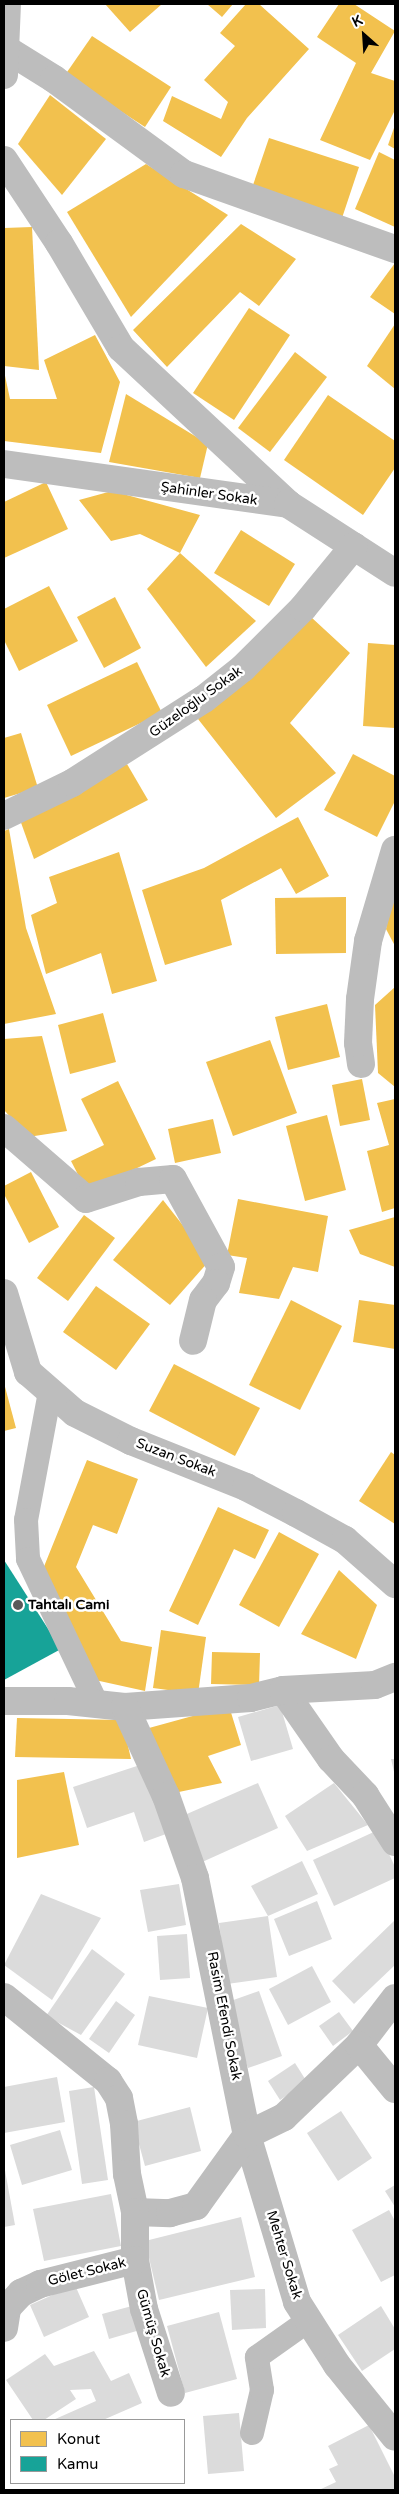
<!DOCTYPE html>
<meta charset="utf-8">
<style>
body{margin:0}
#map{position:relative;width:399px;height:2494px;overflow:hidden;background:#fff;font-family:"Varela Round",sans-serif}
div>[style]{position:absolute}
.homes>*{inset:0;background:#f2c14e}
.public>*{inset:0;background:#17a398}
.building>*{inset:0;background:#dbdbdb}
.lane>*{height:24px;margin:-12px;padding:0 12px;transform-origin:12px;border-radius:12px;background:#bdbdbd}
.street>*{height:28px;margin:-14px;padding:0 14px;transform-origin:14px;border-radius:14px;background:#bdbdbd}
.dots>*{width:14px;height:14px;translate:-50% -50%;box-sizing:border-box;border:2px solid #fff;border-radius:50%}
span{translate:-50% -50%;white-space:nowrap;text-align:center;line-height:1.15;-webkit-text-stroke:5px #fff;paint-order:stroke}
.street-label{font-size:14px;color:#000}
.poi-label{font-size:14px;color:#000;font-weight:700}
.left{translate:0 -50%;text-align:left}
.frame{position:absolute;inset:0;border:5px solid #000;pointer-events:none}
.legend{position:absolute;left:10px;top:2419px;width:175px;height:65px;box-sizing:border-box;background:#fff;border:1px solid #999;margin:0;padding:6px 9px;list-style:none;font-size:15px;color:#000}
.legend li{display:flex;align-items:center;gap:10px;height:25px}
.legend b{width:25px;border:1px solid #999}
.north{position:absolute;left:339px;top:10px;width:50px;height:50px;-webkit-text-stroke:4px #fff;paint-order:stroke;rotate:334deg;font-size:14px;font-weight:700;line-height:20px;text-align:center;color:#000}
.north::after{content:'';display:block;margin:auto;width:18px;height:22px;background:#000;clip-path:polygon(50% 0,100% 100%,50% 72%,0 100%)}
</style>
<div id="map">
<div class="homes">
<i style="clip-path:polygon(105px 4px,162px 4px,130px 32px)"></i>
<i style="clip-path:polygon(207px 4px,233px 4px,222px 17px)"></i>
<i style="clip-path:polygon(246px 4px,259px 4px,309px 49px,247px 118px,221px 157px,163px 121px,172px 96px,221px 119px,228px 102px,204px 80px,235px 46px,220px 33px)"></i>
<i style="clip-path:polygon(339px 4px,354px 4px,395px 31px,371px 73px,395px 81px,395px 110px,370px 160px,320px 140px,356px 63px,317px 37px)"></i>
<i style="clip-path:polygon(92px 36px,171px 87px,145px 127px,65px 75px)"></i>
<i style="clip-path:polygon(50px 95px,106px 139px,62px 195px,18px 144px)"></i>
<i style="clip-path:polygon(395px 125px,395px 149px,388px 145px)"></i>
<i style="clip-path:polygon(269px 138px,359px 167px,342px 218px,252px 188px)"></i>
<i style="clip-path:polygon(379px 152px,395px 160px,395px 227px,355px 209px)"></i>
<i style="clip-path:polygon(146px 164px,228px 215px,131px 317px,67px 212px)"></i>
<i style="clip-path:polygon(241px 224px,296px 259px,259px 306px,240px 292px,167px 367px,133px 330px)"></i>
<i style="clip-path:polygon(32px 227px,39px 370px,4px 366px,4px 228px)"></i>
<i style="clip-path:polygon(395px 263px,395px 314px,370px 297px)"></i>
<i style="clip-path:polygon(249px 308px,290px 335px,234px 420px,193px 393px)"></i>
<i style="clip-path:polygon(395px 324px,395px 389px,367px 366px)"></i>
<i style="clip-path:polygon(95px 335px,120px 382px,101px 453px,4px 441px,4px 371px,10px 399px,57px 399px,44px 360px)"></i>
<i style="clip-path:polygon(295px 352px,327px 377px,270px 452px,238px 428px)"></i>
<i style="clip-path:polygon(126px 394px,208px 444px,200px 478px,109px 462px)"></i>
<i style="clip-path:polygon(328px 395px,395px 441px,395px 468px,363px 515px,284px 460px)"></i>
<i style="clip-path:polygon(46px 482px,68px 529px,4px 558px,4px 502px)"></i>
<i style="clip-path:polygon(112px 491px,200px 515px,180px 553px,140px 534px,111px 541px,79px 500px)"></i>
<i style="clip-path:polygon(241px 530px,295px 564px,269px 606px,214px 573px)"></i>
<i style="clip-path:polygon(180px 553px,256px 621px,206px 667px,147px 589px)"></i>
<i style="clip-path:polygon(49px 586px,78px 641px,19px 671px,4px 640px,4px 609px)"></i>
<i style="clip-path:polygon(115px 597px,141px 648px,104px 668px,77px 617px)"></i>
<i style="clip-path:polygon(311px 617px,350px 653px,290px 723px,336px 773px,276px 818px,198px 719px)"></i>
<i style="clip-path:polygon(368px 643px,395px 645px,395px 728px,363px 726px)"></i>
<i style="clip-path:polygon(137px 662px,162px 713px,71px 756px,47px 705px)"></i>
<i style="clip-path:polygon(21px 733px,38px 788px,4px 798px,4px 738px)"></i>
<i style="clip-path:polygon(353px 754px,395px 776px,395px 801px,377px 837px,324px 810px)"></i>
<i style="clip-path:polygon(127px 764px,148px 800px,34px 859px,19px 817px)"></i>
<i style="clip-path:polygon(298px 817px,329px 876px,296px 894px,281px 868px,221px 900px,232px 945px,165px 965px,142px 890px,204px 868px)"></i>
<i style="clip-path:polygon(9px 829px,26px 928px,56px 1014px,4px 1024px,4px 831px)"></i>
<i style="clip-path:polygon(119px 852px,157px 981px,112px 994px,101px 953px,46px 974px,31px 915px,57px 903px,49px 877px)"></i>
<i style="clip-path:polygon(394px 887px,395px 888px,395px 946px,386px 929px)"></i>
<i style="clip-path:polygon(346px 897px,346px 953px,276px 954px,275px 898px)"></i>
<i style="clip-path:polygon(395px 987px,395px 1087px,378px 1073px,375px 1005px)"></i>
<i style="clip-path:polygon(327px 1004px,340px 1057px,288px 1070px,275px 1017px)"></i>
<i style="clip-path:polygon(103px 1013px,116px 1062px,70px 1074px,58px 1025px)"></i>
<i style="clip-path:polygon(42px 1036px,67px 1131px,28px 1137px,4px 1110px,4px 1039px)"></i>
<i style="clip-path:polygon(270px 1040px,297px 1113px,233px 1136px,206px 1062px)"></i>
<i style="clip-path:polygon(362px 1079px,370px 1120px,340px 1126px,332px 1085px)"></i>
<i style="clip-path:polygon(118px 1081px,156px 1159px,87px 1192px,71px 1161px,104px 1145px,81px 1099px)"></i>
<i style="clip-path:polygon(395px 1099px,395px 1208px,382px 1212px,367px 1151px,389px 1145px,377px 1103px)"></i>
<i style="clip-path:polygon(327px 1115px,346px 1190px,305px 1201px,286px 1126px)"></i>
<i style="clip-path:polygon(213px 1119px,221px 1153px,175px 1163px,168px 1129px)"></i>
<i style="clip-path:polygon(31px 1172px,59px 1227px,29px 1243px,4px 1194px,4px 1186px)"></i>
<i style="clip-path:polygon(238px 1199px,328px 1216px,318px 1272px,293px 1267px,279px 1299px,239px 1293px,247px 1258px,227px 1255px)"></i>
<i style="clip-path:polygon(163px 1200px,210px 1260px,170px 1305px,113px 1260px)"></i>
<i style="clip-path:polygon(84px 1215px,115px 1238px,68px 1301px,37px 1278px)"></i>
<i style="clip-path:polygon(395px 1217px,395px 1267px,360px 1254px,349px 1230px)"></i>
<i style="clip-path:polygon(96px 1286px,150px 1324px,116px 1370px,63px 1332px)"></i>
<i style="clip-path:polygon(291px 1300px,342px 1326px,300px 1410px,249px 1385px)"></i>
<i style="clip-path:polygon(359px 1300px,395px 1305px,395px 1349px,353px 1342px)"></i>
<i style="clip-path:polygon(174px 1364px,260px 1408px,235px 1456px,149px 1411px)"></i>
<i style="clip-path:polygon(4px 1383px,16px 1428px,4px 1431px)"></i>
<i style="clip-path:polygon(391px 1452px,395px 1455px,395px 1524px,359px 1501px)"></i>
<i style="clip-path:polygon(87px 1460px,138px 1479px,117px 1534px,93px 1525px,76px 1567px,121px 1641px,152px 1647px,145px 1691px,95px 1680px,43px 1569px)"></i>
<i style="clip-path:polygon(218px 1507px,269px 1530px,255px 1559px,234px 1549px,198px 1625px,169px 1611px)"></i>
<i style="clip-path:polygon(279px 1532px,319px 1554px,279px 1627px,239px 1605px)"></i>
<i style="clip-path:polygon(339px 1570px,377px 1605px,356px 1659px,301px 1634px)"></i>
<i style="clip-path:polygon(161px 1630px,206px 1637px,198px 1694px,153px 1688px)"></i>
<i style="clip-path:polygon(212px 1652px,260px 1653px,259px 1685px,211px 1684px)"></i>
<i style="clip-path:polygon(229px 1706px,241px 1745px,208px 1756px,222px 1783px,174px 1793px,149px 1728px)"></i>
<i style="clip-path:polygon(17px 1718px,122px 1720px,131px 1759px,15px 1757px)"></i>
<i style="clip-path:polygon(64px 1772px,79px 1845px,17px 1858px,17px 1780px)"></i>
</div>
<div class="public">
<i style="clip-path:polygon(4px 1560px,61px 1649px,4px 1680px)"></i>
</div>
<div class="building">
<i style="clip-path:polygon(280px 1705px,293px 1749px,251px 1761px,238px 1717px)"></i>
<i style="clip-path:polygon(391px 1759px,395px 1759px,395px 1776px)"></i>
<i style="clip-path:polygon(143px 1764px,166px 1834px,144px 1842px,134px 1812px,87px 1828px,73px 1787px)"></i>
<i style="clip-path:polygon(258px 1783px,278px 1828px,200px 1863px,180px 1817px)"></i>
<i style="clip-path:polygon(334px 1783px,368px 1825px,307px 1851px,285px 1816px)"></i>
<i style="clip-path:polygon(378px 1830px,395px 1867px,395px 1878px,334px 1906px,313px 1860px)"></i>
<i style="clip-path:polygon(302px 1861px,318px 1894px,268px 1916px,277px 1977px,227px 1984px,219px 1923px,268px 1916px,251px 1886px)"></i>
<i style="clip-path:polygon(179px 1884px,186px 1925px,148px 1932px,140px 1890px)"></i>
<i style="clip-path:polygon(41px 1894px,101px 1918px,52px 2000px,4px 1965px)"></i>
<i style="clip-path:polygon(317px 1901px,332px 1939px,289px 1956px,274px 1919px)"></i>
<i style="clip-path:polygon(395px 1920px,395px 1965px,354px 2004px,332px 1981px)"></i>
<i style="clip-path:polygon(187px 1934px,190px 1978px,160px 1980px,157px 1936px)"></i>
<i style="clip-path:polygon(92px 1949px,125px 1974px,81px 2035px,46px 2016px)"></i>
<i style="clip-path:polygon(312px 1966px,331px 2002px,288px 2025px,269px 1989px)"></i>
<i style="clip-path:polygon(259px 1991px,282px 2056px,248px 2068px,225px 2003px)"></i>
<i style="clip-path:polygon(149px 1996px,208px 2008px,197px 2058px,138px 2045px)"></i>
<i style="clip-path:polygon(116px 2001px,135px 2015px,109px 2053px,89px 2039px)"></i>
<i style="clip-path:polygon(339px 2012px,353px 2031px,333px 2046px,319px 2026px)"></i>
<i style="clip-path:polygon(295px 2063px,307px 2082px,280px 2100px,268px 2081px)"></i>
<i style="clip-path:polygon(57px 2077px,65px 2122px,4px 2133px,4px 2087px)"></i>
<i style="clip-path:polygon(94px 2087px,108px 2180px,82px 2184px,69px 2091px)"></i>
<i style="clip-path:polygon(190px 2107px,201px 2151px,145px 2166px,133px 2122px)"></i>
<i style="clip-path:polygon(341px 2111px,372px 2158px,338px 2181px,307px 2133px)"></i>
<i style="clip-path:polygon(60px 2130px,72px 2170px,22px 2185px,10px 2145px)"></i>
<i style="clip-path:polygon(4px 2165px,15px 2225px,4px 2227px)"></i>
<i style="clip-path:polygon(395px 2185px,395px 2207px,385px 2191px)"></i>
<i style="clip-path:polygon(111px 2194px,121px 2246px,44px 2261px,33px 2209px)"></i>
<i style="clip-path:polygon(389px 2210px,395px 2221px,395px 2275px,381px 2282px,352px 2230px)"></i>
<i style="clip-path:polygon(241px 2217px,255px 2277px,159px 2300px,145px 2241px)"></i>
<i style="clip-path:polygon(75px 2285px,89px 2317px,44px 2337px,30px 2305px)"></i>
<i style="clip-path:polygon(265px 2289px,266px 2328px,232px 2330px,230px 2290px)"></i>
<i style="clip-path:polygon(132px 2306px,140px 2330px,109px 2339px,102px 2314px)"></i>
<i style="clip-path:polygon(381px 2306px,395px 2329px,395px 2349px,362px 2371px,338px 2335px)"></i>
<i style="clip-path:polygon(219px 2312px,237px 2379px,185px 2393px,167px 2326px)"></i>
<i style="clip-path:polygon(94px 2351px,111px 2381px,129px 2373px,142px 2403px,103px 2420px,53px 2420px,96px 2401px,91px 2389px,70px 2390px,76px 2399px,44px 2420px,33px 2420px,6px 2380px,45px 2354px,54px 2366px)"></i>
<i style="clip-path:polygon(239px 2413px,244px 2471px,208px 2474px,203px 2416px)"></i>
<i style="clip-path:polygon(369px 2425px,395px 2477px,395px 2490px,319px 2490px,336px 2482px,329px 2469px,338px 2465px,328px 2446px)"></i>
</div>
<div class="lane">
<i style="left:50px;top:1392px;width:130px;rotate:100.6deg"></i>
<i style="left:26px;top:1520px;width:39px;rotate:87deg"></i>
<i style="left:28px;top:1559px;width:161px;rotate:64.6deg"></i>
<i style="left:252px;top:2433px;width:44px;rotate:-76.9deg"></i>
<i style="left:262px;top:2390px;width:33px;rotate:-99deg"></i>
<i style="left:257px;top:2357px;width:64px;rotate:-35.4deg"></i>
</div>
<div class="street">
<i style="left:6px;top:49px;width:57px;rotate:32deg"></i>
<i style="left:54px;top:79px;width:161px;rotate:36.2deg"></i>
<i style="left:184px;top:174px;width:224px;rotate:19.6deg"></i>
<i style="left:4px;top:75px;width:71px;rotate:-87.6deg"></i>
<i style="left:4px;top:160px;width:100px;rotate:56.5deg"></i>
<i style="left:59px;top:243px;width:122px;rotate:59.4deg"></i>
<i style="left:121px;top:348px;width:229px;rotate:43deg"></i>
<i style="left:4px;top:464px;width:287px;rotate:8deg"></i>
<i style="left:288px;top:504px;width:127px;rotate:32.8deg"></i>
<i style="left:4px;top:816px;width:76px;rotate:-25.9deg"></i>
<i style="left:72px;top:783px;width:156px;rotate:-32.5deg"></i>
<i style="left:204px;top:699px;width:50px;rotate:-38.5deg"></i>
<i style="left:243px;top:668px;width:85px;rotate:-45deg"></i>
<i style="left:303px;top:608px;width:80px;rotate:-50.6deg"></i>
<i style="left:361px;top:1064px;width:21px;rotate:-98deg"></i>
<i style="left:358px;top:1043px;width:44px;rotate:-87.4deg"></i>
<i style="left:360px;top:999px;width:59px;rotate:-82.1deg"></i>
<i style="left:368px;top:941px;width:95px;rotate:-73.5deg"></i>
<i style="left:4px;top:1128px;width:108px;rotate:40.9deg"></i>
<i style="left:86px;top:1199px;width:56px;rotate:-17.8deg"></i>
<i style="left:139px;top:1182px;width:34px;rotate:-5deg"></i>
<i style="left:173px;top:1179px;width:100px;rotate:61.4deg"></i>
<i style="left:221px;top:1267px;width:17px;rotate:107deg"></i>
<i style="left:216px;top:1283px;width:21px;rotate:127deg"></i>
<i style="left:203px;top:1300px;width:42px;rotate:103.7deg"></i>
<i style="left:4px;top:1293px;width:83px;rotate:73.1deg"></i>
<i style="left:28px;top:1372px;width:62px;rotate:41.1deg"></i>
<i style="left:75px;top:1413px;width:63px;rotate:26.6deg"></i>
<i style="left:131px;top:1441px;width:124px;rotate:21.8deg"></i>
<i style="left:246px;top:1487px;width:56px;rotate:27.5deg"></i>
<i style="left:296px;top:1513px;width:56px;rotate:28.9deg"></i>
<i style="left:345px;top:1540px;width:67px;rotate:41.3deg"></i>
<i style="left:283px;top:1690px;width:84px;rotate:55.2deg"></i>
<i style="left:331px;top:1759px;width:50px;rotate:46.6deg"></i>
<i style="left:365px;top:1795px;width:56px;rotate:57.4deg"></i>
<i style="left:4px;top:1701px;width:64px"></i>
<i style="left:68px;top:1701px;width:57px;rotate:6deg"></i>
<i style="left:125px;top:1707px;width:126px;rotate:-4.1deg"></i>
<i style="left:251px;top:1698px;width:33px;rotate:-14deg"></i>
<i style="left:283px;top:1690px;width:92px;rotate:-3.1deg"></i>
<i style="left:375px;top:1685px;width:22px;rotate:-22deg"></i>
<i style="left:125px;top:1707px;width:98px;rotate:65.3deg"></i>
<i style="left:166px;top:1796px;width:87px;rotate:70.5deg"></i>
<i style="left:195px;top:1878px;width:262px;rotate:78.6deg"></i>
<i style="left:247px;top:2135px;width:174px;rotate:73.3deg"></i>
<i style="left:297px;top:2302px;width:75px;rotate:57.6deg"></i>
<i style="left:337px;top:2365px;width:92px;rotate:51.1deg"></i>
<i style="left:4px;top:1997px;width:134px;rotate:38.9deg"></i>
<i style="left:108px;top:2081px;width:20px;rotate:57deg"></i>
<i style="left:119px;top:2098px;width:26px;rotate:79deg"></i>
<i style="left:124px;top:2124px;width:50px;rotate:86.6deg"></i>
<i style="left:127px;top:2174px;width:39px;rotate:78deg"></i>
<i style="left:135px;top:2212px;width:35px;rotate:2deg"></i>
<i style="left:170px;top:2213px;width:27px;rotate:-15deg"></i>
<i style="left:196px;top:2206px;width:87px;rotate:-54.3deg"></i>
<i style="left:247px;top:2135px;width:41px;rotate:-25.9deg"></i>
<i style="left:284px;top:2117px;width:104px;rotate:-43.8deg"></i>
<i style="left:359px;top:2045px;width:59px;rotate:-52.5deg"></i>
<i style="left:359px;top:2045px;width:57px;rotate:50.7deg"></i>
<i style="left:135px;top:2212px;width:48px;rotate:90deg"></i>
<i style="left:135px;top:2260px;width:50px;rotate:79.6deg"></i>
<i style="left:144px;top:2309px;width:88px;rotate:72.2deg"></i>
<i style="left:4px;top:2328px;width:20px;rotate:-81deg"></i>
<i style="left:7px;top:2308px;width:21px;rotate:-47deg"></i>
<i style="left:21px;top:2293px;width:21px;rotate:-25deg"></i>
<i style="left:40px;top:2284px;width:98px;rotate:-14.2deg"></i>
</div>
<div class="dots">
<i style="left:18px;top:1605px;background:#595959"></i>
</div>
<div class="street-label">
<span style="left:209px;top:494px;rotate:8deg">Şahinler Sokak</span>
<span style="left:196px;top:702px;rotate:-36deg">Güzeloğlu Sokak</span>
<span style="left:176px;top:1458px;rotate:21deg">Suzan Sokak</span>
<span style="left:224px;top:2016px;rotate:79deg">Rasim Efendi Sokak</span>
<span style="left:284px;top:2255px;rotate:73deg">Mehter Sokak</span>
<span style="left:87px;top:2272px;rotate:-14deg">Gölet Sokak</span>
<span style="left:153px;top:2333px;rotate:74deg">Gümüş Sokak</span>
</div>
<div class="poi-label">
<span class="left" style="left:28px;top:1605px">Tahtalı Cami</span>
</div>
<div class="frame"></div>
<ul class="legend">
<li><b style="height:14px;background:#f2c14e"></b>Konut</li>
<li><b style="height:14px;background:#17a398"></b>Kamu</li>
</ul>
<div class="north">K</div>
</div>
